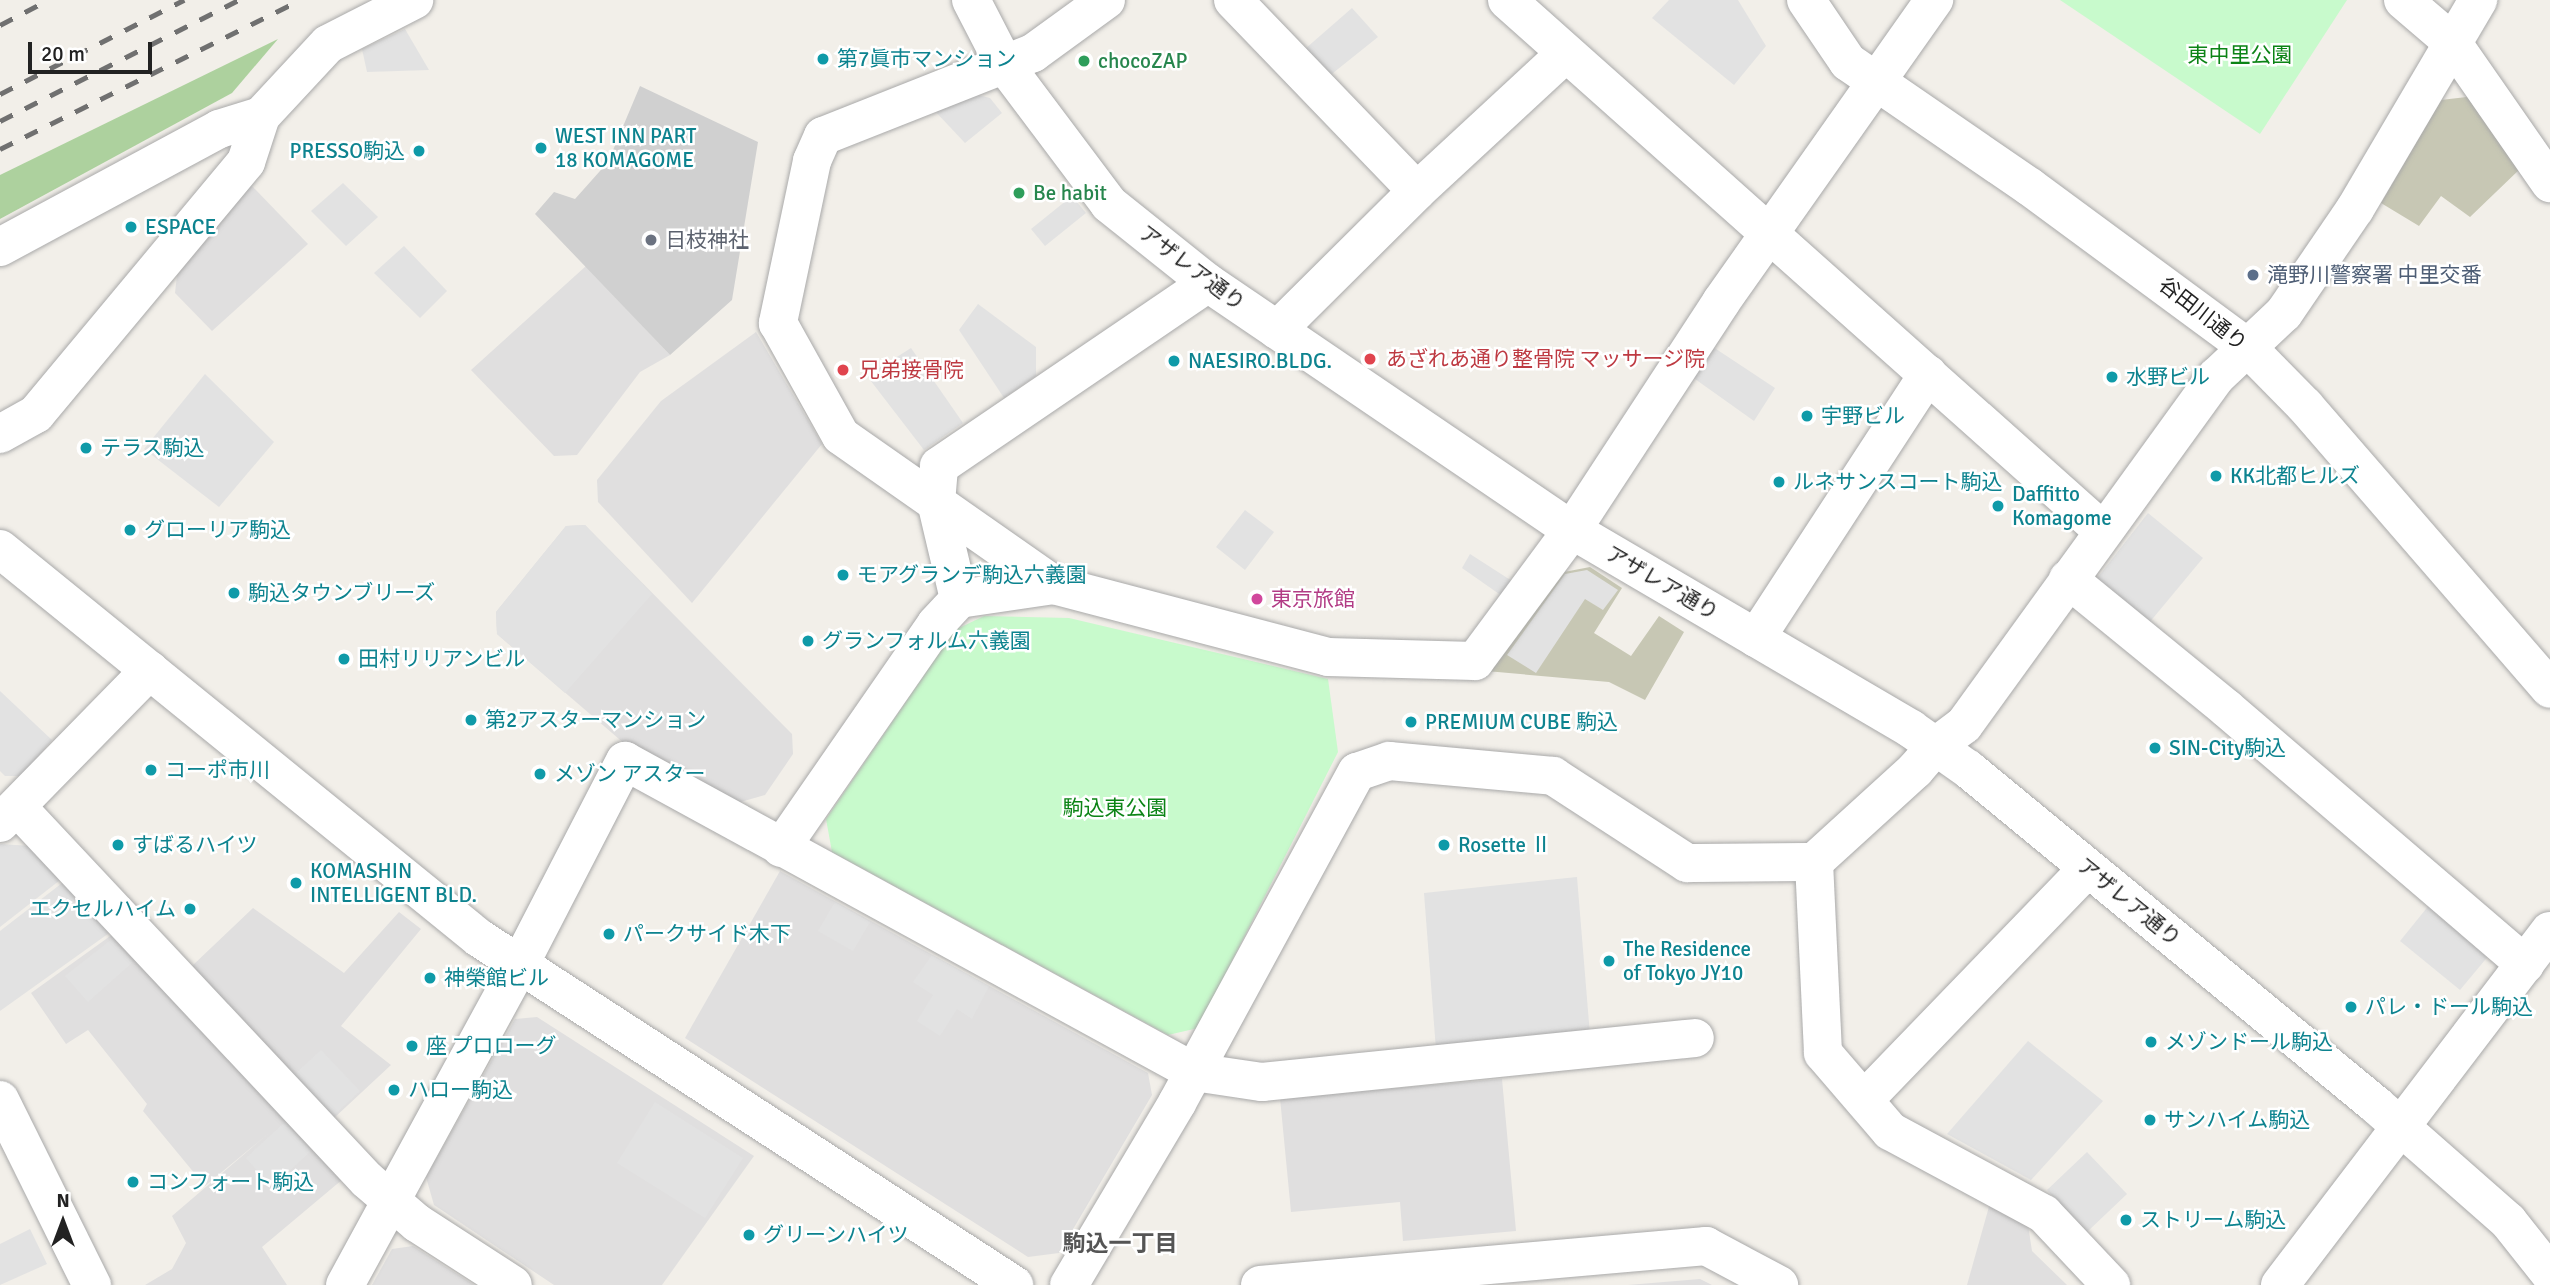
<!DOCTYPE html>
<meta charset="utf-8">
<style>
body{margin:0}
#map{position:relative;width:2550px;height:1285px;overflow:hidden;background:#f2efe9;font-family:Signika,"Noto Sans JP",sans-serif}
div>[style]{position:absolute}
.residential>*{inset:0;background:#e0dfdf}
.religious>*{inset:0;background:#d0d0d0}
.construction>*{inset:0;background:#c7c7b4}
.forest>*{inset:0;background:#add19e}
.park>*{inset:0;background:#c8facc}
.parking>*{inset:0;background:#e2e2e2}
.roads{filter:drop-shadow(0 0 2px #a9a9a9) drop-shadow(0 0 2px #a9a9a9)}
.minor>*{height:38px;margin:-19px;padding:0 19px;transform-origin:19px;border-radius:19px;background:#fff}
.rail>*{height:5px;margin-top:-2.5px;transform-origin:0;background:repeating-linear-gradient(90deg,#707070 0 14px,transparent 0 28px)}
.dots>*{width:19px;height:19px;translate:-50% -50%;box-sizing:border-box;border:4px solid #fff;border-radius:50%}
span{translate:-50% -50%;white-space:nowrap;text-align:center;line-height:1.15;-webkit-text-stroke:5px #fff;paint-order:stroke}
.park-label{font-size:21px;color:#0c8416}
.culture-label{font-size:21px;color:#0d838f}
.left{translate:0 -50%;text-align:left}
.right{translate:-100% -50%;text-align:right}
.leisure-label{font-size:21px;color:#27864d}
.worship-label{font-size:21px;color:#5b616d}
.street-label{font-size:21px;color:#222}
.service-label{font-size:21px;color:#4e5e75}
.health-label{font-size:21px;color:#be3a42}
.hotel-label{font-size:21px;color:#b23c85}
.neighbourhood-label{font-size:23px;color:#555;font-weight:700}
.north{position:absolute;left:28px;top:1187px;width:70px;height:70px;-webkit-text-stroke:5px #fff;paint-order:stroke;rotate:0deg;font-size:19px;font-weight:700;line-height:28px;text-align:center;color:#222}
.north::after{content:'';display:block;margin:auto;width:24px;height:32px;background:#222;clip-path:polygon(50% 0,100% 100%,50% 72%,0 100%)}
.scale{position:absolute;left:28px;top:42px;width:124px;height:32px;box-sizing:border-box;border:4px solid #222;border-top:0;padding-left:9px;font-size:21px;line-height:24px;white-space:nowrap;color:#222;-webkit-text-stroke:5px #fff;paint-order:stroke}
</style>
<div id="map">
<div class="residential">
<i style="clip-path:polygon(251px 185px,308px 244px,212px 331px,175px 293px,177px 275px)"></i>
<i style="clip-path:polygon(586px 266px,670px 355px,640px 372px,577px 455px,554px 456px,471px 370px)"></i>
<i style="clip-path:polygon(756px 332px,822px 444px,692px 603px,598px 502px,597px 480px,661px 401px)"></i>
<i style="clip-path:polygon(585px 525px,792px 734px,793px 754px,765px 795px,730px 805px,633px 751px,497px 634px,496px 612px,566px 526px)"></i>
<i style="clip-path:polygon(780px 871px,1148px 1073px,1152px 1095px,1059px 1253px,1028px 1257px,685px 1038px)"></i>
<i style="clip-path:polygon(253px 908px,344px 973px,399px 912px,421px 929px,341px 1026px,391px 1065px,333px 1119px,192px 966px)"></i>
<i style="clip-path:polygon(113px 934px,343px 1179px,262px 1247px,287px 1285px,145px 1285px,172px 1269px,186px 1243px,172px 1216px,269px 1133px,205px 1186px,143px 1111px,147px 1104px,88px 1030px,66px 1044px,31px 993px)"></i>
<i style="clip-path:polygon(537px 1017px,754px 1156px,662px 1285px,554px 1285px,434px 1205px,426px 1177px,515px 1019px)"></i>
<i style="clip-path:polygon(1502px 1079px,1516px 1231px,1403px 1241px,1400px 1202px,1291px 1212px,1280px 1098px)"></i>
<i style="clip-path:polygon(1990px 1203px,2028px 1225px,2032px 1251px,2067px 1285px,1967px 1285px)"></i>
<i style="clip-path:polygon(413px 1246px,474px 1285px,372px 1285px,392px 1249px)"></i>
<i style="clip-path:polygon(1700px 1279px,1712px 1285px,1628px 1285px)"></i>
</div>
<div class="religious">
<i style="clip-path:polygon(640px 86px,758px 142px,732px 300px,670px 355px,535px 214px,554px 192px,575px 199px,608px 162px)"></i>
</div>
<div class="construction">
<i style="clip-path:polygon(2475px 96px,2521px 168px,2470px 217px,2441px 196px,2419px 226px,2381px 203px,2441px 100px)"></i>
<i style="clip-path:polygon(1590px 567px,1622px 588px,1594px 633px,1631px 656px,1659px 616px,1684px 632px,1645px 700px,1609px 682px,1486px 671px,1564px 572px)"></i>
</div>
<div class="forest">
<i style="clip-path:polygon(278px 39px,232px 93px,0 219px,0 175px)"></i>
</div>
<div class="park">
<i style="clip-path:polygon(2060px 0,2347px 0,2260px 134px)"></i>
<i style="clip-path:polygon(984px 616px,1069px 618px,1328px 679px,1338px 752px,1198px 1028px,1168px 1035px,832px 852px,826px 819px,955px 630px)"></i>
</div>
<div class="parking">
<i style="clip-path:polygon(1669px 0,1738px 0,1766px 46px,1734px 85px,1652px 18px)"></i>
<i style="clip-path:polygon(1352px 8px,1378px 37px,1328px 77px,1305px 49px)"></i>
<i style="clip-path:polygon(405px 29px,429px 70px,367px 72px,362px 49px)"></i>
<i style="clip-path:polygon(970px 93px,990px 98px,1002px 113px,965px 143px,933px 109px)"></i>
<i style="clip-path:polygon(343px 183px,378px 217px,346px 246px,311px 211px)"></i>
<i style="clip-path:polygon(1072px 196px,1086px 213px,1045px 246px,1031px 229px)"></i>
<i style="clip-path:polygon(404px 246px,447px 291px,420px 318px,374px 273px)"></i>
<i style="clip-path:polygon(978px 304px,1036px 347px,1036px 376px,1004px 398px,959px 330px)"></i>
<i style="clip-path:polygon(1701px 339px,1775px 388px,1754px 421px,1681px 369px)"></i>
<i style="clip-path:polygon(911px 348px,963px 423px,924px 450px,867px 376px)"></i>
<i style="clip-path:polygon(205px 374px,274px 442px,219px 507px,144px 449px)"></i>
<i style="clip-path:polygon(1245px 510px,1274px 532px,1245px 570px,1216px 547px)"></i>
<i style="clip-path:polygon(2148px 513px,2203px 558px,2149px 623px,2095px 581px)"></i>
<i style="clip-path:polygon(585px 525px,652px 594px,565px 693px,497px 634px,496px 612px,566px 526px)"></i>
<i style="clip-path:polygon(1470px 554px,1512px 581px,1502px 596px,1462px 568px)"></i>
<i style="clip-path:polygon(1587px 570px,1618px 590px,1603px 610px,1585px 599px,1536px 673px,1507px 655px,1565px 574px)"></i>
<i style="clip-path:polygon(0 691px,52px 740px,22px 776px,5px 776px,0 771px)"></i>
<i style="clip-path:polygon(0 844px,31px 846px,64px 877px,0 927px)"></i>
<i style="clip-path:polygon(1577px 877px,1590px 1035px,1436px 1050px,1424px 893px)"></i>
<i style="clip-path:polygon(66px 880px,112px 931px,0 1011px,0 931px)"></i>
<i style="clip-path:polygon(835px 902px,870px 922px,853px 951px,818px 931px)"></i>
<i style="clip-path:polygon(2430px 904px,2490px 954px,2460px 990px,2400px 941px)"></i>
<i style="clip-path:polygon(112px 939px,133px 962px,88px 1002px,65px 976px)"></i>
<i style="clip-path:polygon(932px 955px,989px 986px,972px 1019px,957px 1009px,940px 1036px,917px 1021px,933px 995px,913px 982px)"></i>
<i style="clip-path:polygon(2028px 1041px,2103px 1101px,2031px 1180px,1947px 1134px)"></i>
<i style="clip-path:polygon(321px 1050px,360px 1091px,333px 1116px,294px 1075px)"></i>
<i style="clip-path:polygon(655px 1102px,743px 1158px,705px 1218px,617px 1163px)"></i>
<i style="clip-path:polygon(285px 1122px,311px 1151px,272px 1187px,246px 1158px)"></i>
<i style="clip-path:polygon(2087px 1152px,2127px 1194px,2087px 1232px,2047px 1190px)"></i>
<i style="clip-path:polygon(30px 1229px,47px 1264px,0 1285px,0 1244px)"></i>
</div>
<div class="roads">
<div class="minor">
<i style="left:971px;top:0;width:72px;rotate:62.7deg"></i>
<i style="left:1004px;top:64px;width:175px;rotate:53.1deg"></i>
<i style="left:1109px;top:204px;width:127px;rotate:38.6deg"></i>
<i style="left:1208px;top:283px;width:440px;rotate:34.2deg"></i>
<i style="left:1572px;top:530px;width:393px;rotate:30.4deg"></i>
<i style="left:1911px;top:729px;width:70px;rotate:35.1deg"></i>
<i style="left:1968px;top:769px;width:529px;rotate:39.47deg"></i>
<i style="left:2376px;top:1105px;width:176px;rotate:41.3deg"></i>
<i style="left:2508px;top:1221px;width:68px;rotate:51.6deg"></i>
<i style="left:1106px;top:0;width:90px;rotate:144deg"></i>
<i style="left:1033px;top:53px;width:226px;rotate:158.4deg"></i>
<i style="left:823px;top:136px;width:27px;rotate:114deg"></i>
<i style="left:812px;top:161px;width:166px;rotate:101.9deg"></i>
<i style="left:778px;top:323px;width:129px;rotate:60.9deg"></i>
<i style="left:841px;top:436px;width:260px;rotate:35deg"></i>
<i style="left:1054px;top:585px;width:283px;rotate:14.7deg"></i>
<i style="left:1328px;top:657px;width:147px;rotate:1.6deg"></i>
<i style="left:1475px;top:661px;width:163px;rotate:-53.5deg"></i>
<i style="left:1572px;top:530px;width:272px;rotate:-56.8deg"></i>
<i style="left:1721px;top:302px;width:370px;rotate:-54.8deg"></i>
<i style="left:1233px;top:0;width:265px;rotate:46.1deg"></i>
<i style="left:1507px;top:0;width:798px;rotate:41.7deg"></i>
<i style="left:1806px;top:0;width:75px;rotate:55.9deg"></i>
<i style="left:1848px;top:62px;width:221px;rotate:34.5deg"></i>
<i style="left:2030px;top:187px;width:270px;rotate:36.4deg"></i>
<i style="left:2247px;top:347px;width:83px;rotate:45.5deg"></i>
<i style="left:2305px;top:406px;width:374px;rotate:49.1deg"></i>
<i style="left:2403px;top:0;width:65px;rotate:40.6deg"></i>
<i style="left:2452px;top:42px;width:172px;rotate:55.2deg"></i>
<i style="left:0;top:247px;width:249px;rotate:-28.3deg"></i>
<i style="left:219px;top:129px;width:44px;rotate:-17.2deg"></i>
<i style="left:261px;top:116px;width:98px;rotate:-47.1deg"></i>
<i style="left:328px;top:44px;width:97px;rotate:-27.1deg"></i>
<i style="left:1277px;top:330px;width:197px;rotate:-44.8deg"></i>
<i style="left:1417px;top:191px;width:202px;rotate:-42.8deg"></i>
<i style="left:0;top:434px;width:41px;rotate:-29.1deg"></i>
<i style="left:36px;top:414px;width:328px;rotate:-50.2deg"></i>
<i style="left:246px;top:162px;width:48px;rotate:-71.9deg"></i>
<i style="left:0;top:549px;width:617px;rotate:39.08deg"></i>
<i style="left:479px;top:938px;width:638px;rotate:32.97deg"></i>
<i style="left:2068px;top:579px;width:204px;rotate:39.2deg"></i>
<i style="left:2226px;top:708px;width:394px;rotate:40.6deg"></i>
<i style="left:959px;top:599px;width:100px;rotate:-103.3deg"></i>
<i style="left:936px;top:502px;width:36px;rotate:-85deg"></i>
<i style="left:939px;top:466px;width:325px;rotate:-34.2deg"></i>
<i style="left:1756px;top:638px;width:315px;rotate:-56.9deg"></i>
<i style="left:18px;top:808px;width:510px;rotate:46.83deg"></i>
<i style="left:367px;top:1180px;width:66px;rotate:40.7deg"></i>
<i style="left:417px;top:1223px;width:114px;rotate:32.9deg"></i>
<i style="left:0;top:823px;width:214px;rotate:-45.6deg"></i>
<i style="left:781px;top:848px;width:272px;rotate:-55.3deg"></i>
<i style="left:936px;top:624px;width:34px;rotate:-47deg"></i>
<i style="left:959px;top:599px;width:96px;rotate:-8.4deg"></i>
<i style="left:1814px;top:862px;width:191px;rotate:87.3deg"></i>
<i style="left:1823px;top:1053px;width:103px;rotate:49.3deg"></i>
<i style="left:1890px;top:1131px;width:175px;rotate:28.3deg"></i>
<i style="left:2044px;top:1214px;width:98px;rotate:46.7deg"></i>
<i style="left:0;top:1100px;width:207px;rotate:63.6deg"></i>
<i style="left:1864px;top:1100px;width:322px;rotate:-46deg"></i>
<i style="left:345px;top:1285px;width:363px;rotate:-61.4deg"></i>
<i style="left:519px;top:966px;width:231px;rotate:-62.7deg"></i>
<i style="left:625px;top:761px;width:648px;rotate:28.66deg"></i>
<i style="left:1194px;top:1072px;width:69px;rotate:8.4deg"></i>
<i style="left:1262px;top:1082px;width:435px;rotate:-5.8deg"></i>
<i style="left:1069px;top:1285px;width:212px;rotate:-59.3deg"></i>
<i style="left:1177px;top:1103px;width:377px;rotate:-61.5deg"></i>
<i style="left:1357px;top:772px;width:34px;rotate:-19deg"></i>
<i style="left:1389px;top:761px;width:165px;rotate:5.2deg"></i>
<i style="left:1553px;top:776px;width:160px;rotate:33deg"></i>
<i style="left:1687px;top:863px;width:127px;rotate:-0.5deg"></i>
<i style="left:1814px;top:862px;width:137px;rotate:-42.3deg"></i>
<i style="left:1915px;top:770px;width:32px;rotate:-49deg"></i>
<i style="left:1936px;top:746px;width:35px;rotate:-37deg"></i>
<i style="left:1964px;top:725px;width:430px;rotate:-54.1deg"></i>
<i style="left:2216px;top:377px;width:93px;rotate:-43.3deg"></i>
<i style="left:2284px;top:313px;width:126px;rotate:-55.7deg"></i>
<i style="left:2355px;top:209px;width:243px;rotate:-59.5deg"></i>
<i style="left:1260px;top:1285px;width:448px;rotate:-5deg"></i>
<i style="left:1706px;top:1246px;width:83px;rotate:28.1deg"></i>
<i style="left:2280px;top:1285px;width:445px;rotate:-52.7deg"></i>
</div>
</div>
<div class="rail">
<i style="left:0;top:25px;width:54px;rotate:-27.5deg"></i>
<i style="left:0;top:94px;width:207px;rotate:-27.1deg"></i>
<i style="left:0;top:121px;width:268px;rotate:-26.9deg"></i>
<i style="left:0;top:149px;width:335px;rotate:-26.4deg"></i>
</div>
<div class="dots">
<i style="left:823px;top:59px;background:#0f9aa8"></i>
<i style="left:1084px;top:61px;background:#2e9e5b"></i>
<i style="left:541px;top:148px;background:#0f9aa8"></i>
<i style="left:419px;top:151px;background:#0f9aa8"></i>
<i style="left:1019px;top:193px;background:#2e9e5b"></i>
<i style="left:131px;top:227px;background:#0f9aa8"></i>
<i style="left:651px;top:240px;background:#6b7280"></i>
<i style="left:2253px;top:275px;background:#5c6f8a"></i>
<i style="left:1370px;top:359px;background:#e0444e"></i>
<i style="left:1174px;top:361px;background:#0f9aa8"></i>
<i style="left:843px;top:370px;background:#e0444e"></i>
<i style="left:2112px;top:377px;background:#0f9aa8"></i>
<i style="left:1807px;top:416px;background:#0f9aa8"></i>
<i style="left:86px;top:448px;background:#0f9aa8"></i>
<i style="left:2216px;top:476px;background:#0f9aa8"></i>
<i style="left:1779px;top:482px;background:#0f9aa8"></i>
<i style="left:1998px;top:506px;background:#0f9aa8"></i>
<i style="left:130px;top:530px;background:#0f9aa8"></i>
<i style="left:843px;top:575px;background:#0f9aa8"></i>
<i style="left:234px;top:593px;background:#0f9aa8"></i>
<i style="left:1257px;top:599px;background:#d1479c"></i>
<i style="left:808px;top:641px;background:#0f9aa8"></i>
<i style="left:344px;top:659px;background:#0f9aa8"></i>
<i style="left:471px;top:720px;background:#0f9aa8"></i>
<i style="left:1411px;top:722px;background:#0f9aa8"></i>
<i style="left:2155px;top:748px;background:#0f9aa8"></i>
<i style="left:151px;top:770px;background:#0f9aa8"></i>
<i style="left:540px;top:774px;background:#0f9aa8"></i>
<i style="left:118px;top:845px;background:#0f9aa8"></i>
<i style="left:1444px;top:845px;background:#0f9aa8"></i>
<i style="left:296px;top:883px;background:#0f9aa8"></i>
<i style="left:190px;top:909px;background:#0f9aa8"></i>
<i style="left:609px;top:934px;background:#0f9aa8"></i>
<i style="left:1609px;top:961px;background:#0f9aa8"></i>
<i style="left:430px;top:978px;background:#0f9aa8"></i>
<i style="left:2351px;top:1007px;background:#0f9aa8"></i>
<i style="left:2151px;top:1042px;background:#0f9aa8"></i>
<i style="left:412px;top:1046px;background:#0f9aa8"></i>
<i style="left:394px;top:1090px;background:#0f9aa8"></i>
<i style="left:2150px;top:1120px;background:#0f9aa8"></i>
<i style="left:133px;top:1182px;background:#0f9aa8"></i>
<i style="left:2126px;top:1220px;background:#0f9aa8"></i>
<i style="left:749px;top:1235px;background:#0f9aa8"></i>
</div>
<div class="park-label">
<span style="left:2240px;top:55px">東中里公園</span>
<span style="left:1115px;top:808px">駒込東公園</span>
</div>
<div class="culture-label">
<span class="left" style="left:837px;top:59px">第7眞市マンション</span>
<span class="left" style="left:555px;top:148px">WEST INN PART<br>18 KOMAGOME</span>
<span class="right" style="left:405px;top:151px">PRESSO駒込</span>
<span class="left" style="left:145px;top:227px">ESPACE</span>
<span class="left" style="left:1188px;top:361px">NAESIRO.BLDG.</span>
<span class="left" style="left:2126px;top:377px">水野ビル</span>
<span class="left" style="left:1821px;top:416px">宇野ビル</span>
<span class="left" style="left:100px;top:448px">テラス駒込</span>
<span class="left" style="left:2230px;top:476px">KK北都ヒルズ</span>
<span class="left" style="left:1793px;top:482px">ルネサンスコート駒込</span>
<span class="left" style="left:2012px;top:506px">Daffitto<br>Komagome</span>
<span class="left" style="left:144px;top:530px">グローリア駒込</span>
<span class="left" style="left:857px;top:575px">モアグランデ駒込六義園</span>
<span class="left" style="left:248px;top:593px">駒込タウンブリーズ</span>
<span class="left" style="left:822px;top:641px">グランフォルム六義園</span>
<span class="left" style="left:358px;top:659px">田村リリアンビル</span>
<span class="left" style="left:485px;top:720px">第2アスターマンション</span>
<span class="left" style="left:1425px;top:722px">PREMIUM CUBE 駒込</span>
<span class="left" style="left:2169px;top:748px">SIN-City駒込</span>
<span class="left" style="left:165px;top:770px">コーポ市川</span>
<span class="left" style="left:554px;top:774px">メゾン アスター</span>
<span class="left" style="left:132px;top:845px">すばるハイツ</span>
<span class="left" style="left:1458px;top:845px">Rosette Ⅱ</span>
<span class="left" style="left:310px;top:883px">KOMASHIN<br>INTELLIGENT BLD.</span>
<span class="right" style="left:176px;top:909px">エクセルハイム</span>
<span class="left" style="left:623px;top:934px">パークサイド木下</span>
<span class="left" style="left:1623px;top:961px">The Residence<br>of Tokyo JY10</span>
<span class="left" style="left:444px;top:978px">神榮館ビル</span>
<span class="left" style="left:2365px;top:1007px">パレ・ドール駒込</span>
<span class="left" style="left:2165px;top:1042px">メゾンドール駒込</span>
<span class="left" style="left:426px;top:1046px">座 プロローグ</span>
<span class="left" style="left:408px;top:1090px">ハロー駒込</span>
<span class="left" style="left:2164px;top:1120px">サンハイム駒込</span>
<span class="left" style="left:147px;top:1182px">コンフォート駒込</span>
<span class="left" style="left:2140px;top:1220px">ストリーム駒込</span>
<span class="left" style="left:763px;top:1235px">グリーンハイツ</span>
</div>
<div class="leisure-label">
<span class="left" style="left:1098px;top:61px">chocoZAP</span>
<span class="left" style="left:1033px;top:193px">Be habit</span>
</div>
<div class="worship-label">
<span class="left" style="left:665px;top:240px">日枝神社</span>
</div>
<div class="street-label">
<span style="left:1192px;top:268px;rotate:37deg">アザレア通り</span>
<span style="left:2203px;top:314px;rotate:38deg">谷田川通り</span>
<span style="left:1662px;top:583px;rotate:30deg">アザレア通り</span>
<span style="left:2129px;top:902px;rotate:39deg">アザレア通り</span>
</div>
<div class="service-label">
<span class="left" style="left:2267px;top:275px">滝野川警察署 中里交番</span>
</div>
<div class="health-label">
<span class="left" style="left:1386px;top:359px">あざれあ通り整骨院 マッサージ院</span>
<span class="left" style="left:859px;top:370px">兄弟接骨院</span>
</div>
<div class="hotel-label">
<span class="left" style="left:1271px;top:599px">東京旅館</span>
</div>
<div class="neighbourhood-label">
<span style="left:1120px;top:1244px">駒込一丁目</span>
</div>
<div class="north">N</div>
<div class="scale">20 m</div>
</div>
